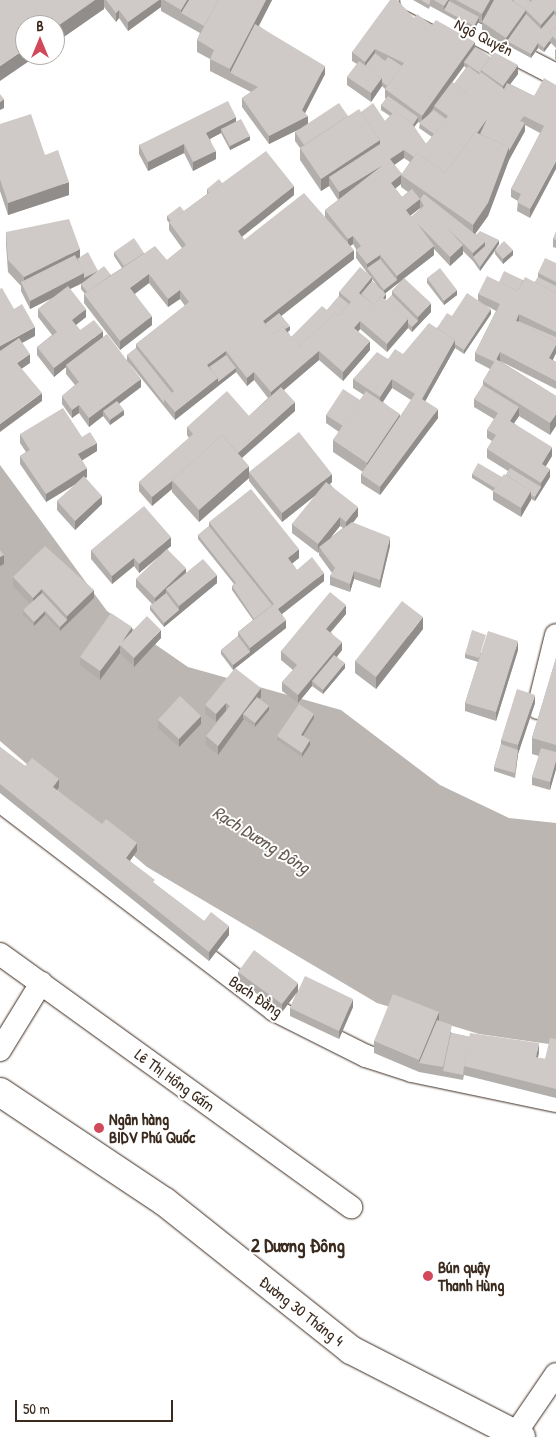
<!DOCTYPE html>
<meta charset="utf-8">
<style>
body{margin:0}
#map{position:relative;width:556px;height:1437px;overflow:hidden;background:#fff;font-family:"Patrick Hand",sans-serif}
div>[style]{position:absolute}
.water>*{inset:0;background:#bcb6b3}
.roads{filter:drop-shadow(0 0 1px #3b2a1e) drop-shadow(0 0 1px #3b2a1e)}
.street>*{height:22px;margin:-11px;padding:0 11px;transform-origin:11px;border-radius:11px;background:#fff}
.primary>*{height:28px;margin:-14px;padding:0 14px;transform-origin:14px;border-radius:14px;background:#fff}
.wall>*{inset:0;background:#b2aeab}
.shaded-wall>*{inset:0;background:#918d8b}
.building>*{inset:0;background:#cfcac7}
.dots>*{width:14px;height:14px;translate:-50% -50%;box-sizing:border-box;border:2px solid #fff;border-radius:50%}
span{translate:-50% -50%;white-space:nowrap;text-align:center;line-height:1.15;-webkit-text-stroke:4px #fff;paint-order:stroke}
.street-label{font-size:16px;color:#3b2a1e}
.poi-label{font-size:16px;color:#3b2a1e;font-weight:700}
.left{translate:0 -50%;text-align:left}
.water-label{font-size:18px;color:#685b52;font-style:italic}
.quarter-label{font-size:19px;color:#3b2a1e;font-weight:700}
.north{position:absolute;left:15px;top:15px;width:50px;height:50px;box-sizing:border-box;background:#fff;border:1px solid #b1aaa5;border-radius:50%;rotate:0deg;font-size:14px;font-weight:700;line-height:20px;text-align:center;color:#3b2a1e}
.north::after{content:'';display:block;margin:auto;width:18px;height:22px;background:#d1495b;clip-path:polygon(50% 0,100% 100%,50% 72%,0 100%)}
.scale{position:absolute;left:15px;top:1400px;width:158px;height:22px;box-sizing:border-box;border:2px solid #3b2a1e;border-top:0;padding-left:6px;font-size:15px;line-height:18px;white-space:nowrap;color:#3b2a1e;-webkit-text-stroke:4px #fff;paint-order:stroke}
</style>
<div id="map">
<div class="water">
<i style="clip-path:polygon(0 465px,107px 611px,188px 667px,341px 710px,440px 785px,509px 818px,556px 823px,556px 1045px,479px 1034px,377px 1003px,147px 867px,0 741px)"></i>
</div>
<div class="roads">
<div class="street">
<i style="left:411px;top:0;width:163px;rotate:27.3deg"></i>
<i style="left:538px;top:708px;width:75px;rotate:-76.1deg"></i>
<i style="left:0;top:801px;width:345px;rotate:37.3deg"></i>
<i style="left:274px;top:1010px;width:103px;rotate:26.6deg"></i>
<i style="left:366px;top:1056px;width:48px;rotate:18.1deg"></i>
<i style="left:412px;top:1071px;width:147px;rotate:11.8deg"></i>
<i style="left:0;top:954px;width:433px;rotate:35.8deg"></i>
<i style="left:0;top:1050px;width:79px;rotate:-58.5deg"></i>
<i style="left:513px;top:1437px;width:76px;rotate:-55.7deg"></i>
</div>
<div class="primary">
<i style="left:0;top:1092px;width:198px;rotate:33.7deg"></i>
<i style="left:165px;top:1202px;width:238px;rotate:38.5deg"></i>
<i style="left:351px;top:1350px;width:191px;rotate:27.1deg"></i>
</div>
</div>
<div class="wall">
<i style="clip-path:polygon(evenodd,0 0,272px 0,259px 26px,325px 74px,305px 113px,308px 124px,348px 116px,361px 112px,385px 121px,390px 116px,381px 110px,381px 105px,386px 99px,385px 98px,385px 89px,382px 86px,371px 102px,347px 85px,347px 77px,357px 64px,352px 61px,352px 52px,414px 18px,432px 25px,475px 47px,490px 57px,518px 74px,510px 84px,534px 96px,556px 85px,530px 218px,517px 211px,518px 201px,511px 197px,511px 189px,540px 133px,525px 125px,525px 131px,509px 160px,488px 216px,475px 234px,499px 244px,496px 249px,513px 255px,503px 264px,495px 254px,495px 251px,480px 271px,473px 261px,463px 251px,463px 254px,450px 266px,434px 249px,434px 255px,404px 278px,431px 312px,412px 332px,408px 328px,387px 352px,360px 329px,358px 332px,370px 350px,343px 381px,319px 360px,284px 390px,295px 411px,242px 458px,249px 478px,199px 522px,172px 492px,172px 489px,152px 506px,139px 491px,139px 482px,189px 438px,187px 435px,187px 427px,249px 416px,268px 398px,254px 380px,247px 386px,236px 372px,175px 420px,129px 363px,141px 387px,119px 404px,124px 415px,110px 425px,103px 416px,89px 427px,79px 413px,72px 418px,62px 404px,62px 396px,75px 385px,66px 374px,66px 367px,54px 377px,37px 355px,37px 347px,52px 335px,38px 317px,38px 309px,52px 298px,30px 309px,21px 291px,21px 286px,8px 272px,6px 244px,6px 232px,80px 257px,98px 271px,111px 275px,122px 268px,114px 256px,114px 252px,144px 253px,167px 260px,182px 248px,169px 230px,169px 223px,167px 220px,167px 216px,184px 211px,207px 194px,207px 189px,222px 183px,294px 195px,242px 236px,244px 240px,325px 217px,325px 210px,338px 200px,329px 186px,321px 191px,300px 160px,300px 148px,295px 141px,295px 132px,303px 127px,269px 144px,242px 107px,242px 98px,251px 92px,210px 71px,210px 59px,197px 52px,197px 40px,200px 33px,161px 11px,161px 7px,128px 31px,119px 18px,116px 22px,104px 7px,104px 9px,55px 43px,55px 25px,0 0,464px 66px,466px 68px,454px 84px,452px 82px,464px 66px,0 0,418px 122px,420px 123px,419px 128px,432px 137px,426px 144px,414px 127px,418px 122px,0 0,404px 158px,410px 162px,402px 174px,394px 165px,404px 158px,0 0,401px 184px,401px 187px,408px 192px,402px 197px,395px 188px,401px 184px,0 0,420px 208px,420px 209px,411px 217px,410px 216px,420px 208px,0 0,353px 244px,356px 249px,356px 258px,369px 275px,339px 292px,339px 296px,327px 310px,291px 337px,288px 332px,290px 330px,281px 315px,354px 259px,350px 246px,353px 244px,0 0,372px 279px,376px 284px,379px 287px,372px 281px,372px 279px,0 0,401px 281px,392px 291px,392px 295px,386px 301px,385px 300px,386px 298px,386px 293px,401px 281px,0 0,83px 283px,81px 284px,81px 289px,85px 294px,84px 294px,84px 303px,120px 350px,152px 325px,135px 294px,149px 283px,168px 307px,180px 299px,185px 306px,136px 344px,136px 348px,127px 355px,127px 360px,80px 330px,76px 325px,86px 317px,70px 289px,83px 283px)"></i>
<i style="clip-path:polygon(413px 0,556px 0,556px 48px,551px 43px,544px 52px,538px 48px,531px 58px,507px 45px,506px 47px,482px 30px,482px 23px,479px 21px,474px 30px,430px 6px,429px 9px)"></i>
<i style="clip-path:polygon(556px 49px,556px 60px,555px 59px,555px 50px)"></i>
<i style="clip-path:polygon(236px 121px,250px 140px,230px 150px,221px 133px,210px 139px,216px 159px,193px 171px,184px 153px,148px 171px,139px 154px,139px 145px)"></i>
<i style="clip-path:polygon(0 124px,45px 155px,69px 195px,8px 215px,0 191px)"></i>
<i style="clip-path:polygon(556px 232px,556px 248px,553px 247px,553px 239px)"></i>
<i style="clip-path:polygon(evenodd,556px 263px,556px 353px,553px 360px,556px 362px,556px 389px,500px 361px,556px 396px,550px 435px,519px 416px,514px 423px,552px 456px,546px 466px,550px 477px,535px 501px,531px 499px,521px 517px,493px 500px,493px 491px,472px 478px,472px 474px,502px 477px,506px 475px,508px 471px,487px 458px,487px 449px,492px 441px,487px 438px,487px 430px,494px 419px,474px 407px,474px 399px,483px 385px,483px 381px,490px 369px,475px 361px,475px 353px,496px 311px,487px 306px,491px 314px,464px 354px,455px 348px,425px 401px,438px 418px,380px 495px,361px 483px,361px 474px,363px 472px,333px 452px,333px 440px,339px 432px,326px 423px,326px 415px,360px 400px,364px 395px,353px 388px,353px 379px,388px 359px,403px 354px,452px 316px,478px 301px,478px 294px,499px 282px,523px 280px,535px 282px,538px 277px,538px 273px,556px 263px,392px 388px,411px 400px,400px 417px,383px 402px,392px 388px)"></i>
<i style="clip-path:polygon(427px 278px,457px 295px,444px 305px,427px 283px)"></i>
<i style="clip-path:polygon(20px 434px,82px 437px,97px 451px,82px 460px,87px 477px,85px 478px,102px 504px,75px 530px,57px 510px,57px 501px,76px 484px,46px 502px,20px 464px,20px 456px,26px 452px,20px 443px)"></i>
<i style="clip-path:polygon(evenodd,249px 472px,332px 482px,330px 484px,358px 516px,353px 523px,390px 546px,380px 588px,354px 579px,350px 592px,330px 585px,330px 576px,332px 573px,319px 555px,319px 552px,318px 553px,292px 533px,292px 524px,316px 495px,282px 522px,249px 481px,249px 472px,340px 526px,343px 528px,329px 539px,340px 526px)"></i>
<i style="clip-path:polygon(209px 522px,299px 558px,292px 563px,297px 570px,324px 581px,282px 614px,286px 628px,235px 668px,261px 697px,259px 698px,269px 710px,255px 727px,244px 719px,218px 755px,206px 745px,206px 736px,226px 711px,216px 722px,205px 714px,205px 705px,235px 669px,233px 670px,221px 654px,221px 650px,238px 636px,238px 632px,253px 620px,232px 590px,232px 586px,234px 584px,198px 539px,198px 535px,209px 526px)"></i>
<i style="clip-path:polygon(171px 546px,167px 549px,186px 573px,217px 583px,164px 627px,150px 610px,150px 606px,152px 604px,136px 587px,136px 579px,161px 555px,139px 573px,134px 566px,112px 584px,91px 559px,91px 550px)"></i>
<i style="clip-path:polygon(13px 577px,94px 598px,60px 631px,45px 615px,34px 626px,23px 615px,23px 610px,30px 604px,13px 586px)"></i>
<i style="clip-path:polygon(346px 614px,331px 632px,342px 650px,337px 657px,345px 668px,323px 694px,312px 686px,298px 703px,282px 691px,282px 682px,293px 670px,281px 660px,281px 651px)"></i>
<i style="clip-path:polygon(423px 629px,376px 689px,355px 673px,355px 661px)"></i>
<i style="clip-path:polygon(132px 632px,161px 638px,134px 667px,120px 653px,100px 680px,80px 665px,80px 657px)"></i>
<i style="clip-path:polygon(518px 650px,496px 721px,465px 711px,465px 703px,478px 662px,465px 658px,465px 654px)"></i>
<i style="clip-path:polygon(556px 658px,556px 769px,550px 790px,532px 785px,532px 777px,539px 756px,532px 754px,532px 738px)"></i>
<i style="clip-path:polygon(535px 703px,518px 754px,515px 778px,494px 771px,494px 767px,501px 744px,501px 740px)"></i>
<i style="clip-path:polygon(314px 718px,303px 736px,310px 745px,302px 757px,277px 740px,277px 736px)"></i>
<i style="clip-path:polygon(158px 720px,201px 724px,179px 747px,158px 728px)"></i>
<i style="clip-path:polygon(0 747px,25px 766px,59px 787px,57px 790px,137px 851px,130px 861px,155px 884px,204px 921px,229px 935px,209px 961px,0 793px)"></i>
<i style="clip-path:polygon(238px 972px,298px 991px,353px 1007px,339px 1039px,290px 1016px,290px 1008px,297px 992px,282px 1012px,238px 980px)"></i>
<i style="clip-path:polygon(439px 1020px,452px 1033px,539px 1052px,538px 1058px,545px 1059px,556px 1039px,556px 1098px,464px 1075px,463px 1080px,419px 1072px,374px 1053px,374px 1041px)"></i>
</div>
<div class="shaded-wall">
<i style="clip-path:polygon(95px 0,104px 0,104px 9px,55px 43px,55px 28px)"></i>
<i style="clip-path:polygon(159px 0,161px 0,161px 7px,128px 31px,128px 22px)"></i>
<i style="clip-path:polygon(187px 0,194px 0,181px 13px,181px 22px,181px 10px)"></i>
<i style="clip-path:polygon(266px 0,272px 0,233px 75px,230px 73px,230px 69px)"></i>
<i style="clip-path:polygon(448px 0,449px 0,449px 5px,444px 10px,444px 6px)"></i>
<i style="clip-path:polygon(490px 0,494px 0,494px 1px,482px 23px,482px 14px)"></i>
<i style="clip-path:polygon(119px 10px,119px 18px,116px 22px,116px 13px)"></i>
<i style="clip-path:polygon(526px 10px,526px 19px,507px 41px,507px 45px,506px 47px,506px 38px)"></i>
<i style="clip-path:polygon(554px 10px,554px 19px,541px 33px,541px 25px)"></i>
<i style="clip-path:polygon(479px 17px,479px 21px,474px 30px,474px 26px)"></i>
<i style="clip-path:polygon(549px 41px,551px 43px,544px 52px,544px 48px)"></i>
<i style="clip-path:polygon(475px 42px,475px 51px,464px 62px,464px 66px,435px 106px,434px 106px,434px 107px,422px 124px,422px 116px)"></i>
<i style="clip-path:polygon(538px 43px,538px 48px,531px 58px,531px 54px)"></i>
<i style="clip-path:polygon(25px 49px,25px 55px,38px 55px,0 81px,0 66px)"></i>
<i style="clip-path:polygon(375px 49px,375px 58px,365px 70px,365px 62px)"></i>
<i style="clip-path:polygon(518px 65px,518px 74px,503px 94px,503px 86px)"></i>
<i style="clip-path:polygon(325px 66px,325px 74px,302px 119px,302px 110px)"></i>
<i style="clip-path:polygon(382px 78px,382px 86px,371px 102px,371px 93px)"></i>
<i style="clip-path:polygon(4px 99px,4px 108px,0 110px,0 102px)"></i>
<i style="clip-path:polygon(308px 116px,308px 125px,269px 144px,269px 136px)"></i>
<i style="clip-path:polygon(236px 117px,236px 126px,221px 129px,221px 133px,206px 141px,206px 133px)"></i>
<i style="clip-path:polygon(418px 117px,418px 122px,411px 131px,411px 127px)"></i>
<i style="clip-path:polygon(487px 119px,487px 128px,445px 177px)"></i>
<i style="clip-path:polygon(525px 123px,525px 131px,509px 160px,488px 216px,473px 237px,473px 225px,509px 147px)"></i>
<i style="clip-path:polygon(250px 136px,250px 140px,230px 150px,230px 146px)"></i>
<i style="clip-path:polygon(380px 140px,380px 153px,329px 177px,329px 186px,321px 191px,321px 179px)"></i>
<i style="clip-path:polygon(184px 144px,184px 153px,148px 171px,148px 162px)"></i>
<i style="clip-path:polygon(404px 150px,404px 158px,390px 168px,390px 159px)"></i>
<i style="clip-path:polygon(216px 151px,216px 159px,193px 171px,193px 162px)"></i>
<i style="clip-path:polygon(556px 161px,556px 169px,530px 218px,530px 209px)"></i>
<i style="clip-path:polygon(383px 165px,339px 201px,339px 192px)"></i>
<i style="clip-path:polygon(401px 175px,401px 184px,391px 192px,391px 183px)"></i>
<i style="clip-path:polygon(69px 182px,69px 195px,8px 215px,8px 203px)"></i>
<i style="clip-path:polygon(294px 186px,294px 195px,238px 240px,238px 231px)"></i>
<i style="clip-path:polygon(420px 199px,420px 208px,406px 219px,406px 210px)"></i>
<i style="clip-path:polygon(353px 236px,353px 244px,348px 248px,348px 239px)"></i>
<i style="clip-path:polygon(499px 240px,499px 244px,480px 271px,480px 267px)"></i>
<i style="clip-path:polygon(485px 242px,485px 251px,473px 257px,473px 253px)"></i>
<i style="clip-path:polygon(463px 245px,463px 254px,450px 266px,450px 257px)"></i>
<i style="clip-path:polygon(434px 246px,434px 255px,384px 294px,384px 290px,397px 280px,397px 276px)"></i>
<i style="clip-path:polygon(80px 249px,80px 261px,24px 289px,24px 277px)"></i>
<i style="clip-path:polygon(354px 250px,354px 259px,266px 328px,263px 321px)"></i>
<i style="clip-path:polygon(513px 250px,513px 255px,503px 264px,503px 259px)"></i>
<i style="clip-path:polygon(380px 255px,380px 263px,367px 268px,367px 264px)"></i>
<i style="clip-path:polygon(98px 271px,98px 275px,30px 309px,30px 301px,84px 273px)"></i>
<i style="clip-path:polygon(149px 274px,149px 283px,130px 297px,130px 288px)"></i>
<i style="clip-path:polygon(372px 277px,372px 286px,359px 297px,359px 293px)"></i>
<i style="clip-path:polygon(180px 290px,180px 299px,168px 307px,168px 299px)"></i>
<i style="clip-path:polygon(457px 290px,457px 295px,444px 305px,444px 301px)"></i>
<i style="clip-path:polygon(386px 294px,386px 298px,374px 313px,374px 309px)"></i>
<i style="clip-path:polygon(431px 303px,431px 312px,412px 332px,412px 327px,418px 321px,418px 317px)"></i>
<i style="clip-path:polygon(86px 309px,86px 317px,72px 328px,72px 320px)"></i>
<i style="clip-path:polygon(491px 309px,491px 314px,464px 354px,464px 350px)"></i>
<i style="clip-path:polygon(519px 314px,519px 323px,516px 321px)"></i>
<i style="clip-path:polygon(152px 316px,152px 325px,120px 350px,120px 341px)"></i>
<i style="clip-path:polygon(408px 319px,408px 328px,387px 352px,387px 344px)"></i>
<i style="clip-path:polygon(360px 321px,360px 329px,354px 337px,354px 328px)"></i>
<i style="clip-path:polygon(290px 326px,290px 330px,274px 343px,274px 338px)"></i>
<i style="clip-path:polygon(35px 327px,35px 336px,0 355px,0 346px)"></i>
<i style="clip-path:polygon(103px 331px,103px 339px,66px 365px,66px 367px,54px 377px,54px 368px)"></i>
<i style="clip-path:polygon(455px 340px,455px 348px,422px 407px,422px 399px)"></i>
<i style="clip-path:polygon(370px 341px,370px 350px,343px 381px,343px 372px)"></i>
<i style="clip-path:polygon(556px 345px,556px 353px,549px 367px,549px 358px)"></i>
<i style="clip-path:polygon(226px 351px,226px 359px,209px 372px,207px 365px)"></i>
<i style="clip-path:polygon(319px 351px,319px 360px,271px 401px,271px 392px)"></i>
<i style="clip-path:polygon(500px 352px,500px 361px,495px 362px)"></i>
<i style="clip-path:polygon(30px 354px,30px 363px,17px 372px,17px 363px)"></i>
<i style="clip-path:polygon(236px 368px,236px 372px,175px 420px,175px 412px,218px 378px)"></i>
<i style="clip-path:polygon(254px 372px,254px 380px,247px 386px,247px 378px)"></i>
<i style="clip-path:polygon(141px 379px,141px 387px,105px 414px,103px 411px,103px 416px,89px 427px,89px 418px)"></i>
<i style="clip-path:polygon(392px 379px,392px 388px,380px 406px,380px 397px)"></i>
<i style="clip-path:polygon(42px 393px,42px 401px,0 432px,0 424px)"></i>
<i style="clip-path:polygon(295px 402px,295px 411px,236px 463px,236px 455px)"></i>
<i style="clip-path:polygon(79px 405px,79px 413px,72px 418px,72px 410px)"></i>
<i style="clip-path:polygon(519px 407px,519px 416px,510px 429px,510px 421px)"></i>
<i style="clip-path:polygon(438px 409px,438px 418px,380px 495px,380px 487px)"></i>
<i style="clip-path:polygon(124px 410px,124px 415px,110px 425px,110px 420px)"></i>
<i style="clip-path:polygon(400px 414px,400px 426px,367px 475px,367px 463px)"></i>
<i style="clip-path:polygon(556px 414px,556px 426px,550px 435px,550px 423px)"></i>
<i style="clip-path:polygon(97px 443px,97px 451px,78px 463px,78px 454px)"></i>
<i style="clip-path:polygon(552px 447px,552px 456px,542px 472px,542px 464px)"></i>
<i style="clip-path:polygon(249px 466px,249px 478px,199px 522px,199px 510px)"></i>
<i style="clip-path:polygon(87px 468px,87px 477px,46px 502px,46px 494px)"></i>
<i style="clip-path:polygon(550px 469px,550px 477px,535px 501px,535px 497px,541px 487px,541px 483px)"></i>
<i style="clip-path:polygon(332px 474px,332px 482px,282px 522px,282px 513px)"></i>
<i style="clip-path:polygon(172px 481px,172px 489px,152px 506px,152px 497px)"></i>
<i style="clip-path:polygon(531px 491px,531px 500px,521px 517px,521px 508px)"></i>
<i style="clip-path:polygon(102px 496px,102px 504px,75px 530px,75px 521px)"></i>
<i style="clip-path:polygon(358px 507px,358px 516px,346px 531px,346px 522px)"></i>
<i style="clip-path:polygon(340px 517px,340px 526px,321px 550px,319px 547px,318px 553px,318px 544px)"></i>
<i style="clip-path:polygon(171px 537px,171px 546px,139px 573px,139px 564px)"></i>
<i style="clip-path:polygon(390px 537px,390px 546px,380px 588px,380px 580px)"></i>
<i style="clip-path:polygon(299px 549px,299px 558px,288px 567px,288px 558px)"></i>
<i style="clip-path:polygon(4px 555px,4px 564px,0 566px,0 557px)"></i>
<i style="clip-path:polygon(134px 558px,134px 566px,112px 584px,112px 576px)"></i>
<i style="clip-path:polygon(186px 568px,186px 577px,166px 589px,166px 596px,155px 607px,155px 598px)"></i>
<i style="clip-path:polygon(354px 571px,354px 579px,350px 592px,350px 584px)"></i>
<i style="clip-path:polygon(324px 573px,324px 581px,278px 617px,278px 609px)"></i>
<i style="clip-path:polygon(217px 575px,217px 583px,164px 627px,164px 623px,179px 610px,179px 606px)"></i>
<i style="clip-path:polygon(42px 589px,42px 598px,33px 606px,33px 598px)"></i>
<i style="clip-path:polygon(94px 590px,94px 598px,67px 624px,67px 616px)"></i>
<i style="clip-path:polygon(346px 605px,346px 614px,326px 637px,326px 629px)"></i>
<i style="clip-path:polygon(45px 611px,45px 615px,34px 626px,34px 622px)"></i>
<i style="clip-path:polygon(423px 617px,423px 629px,376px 689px,376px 677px)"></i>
<i style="clip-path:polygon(67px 620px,67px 624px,60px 631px,60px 627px)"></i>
<i style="clip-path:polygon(286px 620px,286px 628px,233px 670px,233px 665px,250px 652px,250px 648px)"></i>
<i style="clip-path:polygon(132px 627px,132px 636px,122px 642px)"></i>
<i style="clip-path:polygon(161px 630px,161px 638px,134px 667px,134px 658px)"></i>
<i style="clip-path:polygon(518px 641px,518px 650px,496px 721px,496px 712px)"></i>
<i style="clip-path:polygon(342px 642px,342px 650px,315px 683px,312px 681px,312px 686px,298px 703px,298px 695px)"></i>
<i style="clip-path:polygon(120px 645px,120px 653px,100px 680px,100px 671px)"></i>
<i style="clip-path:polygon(345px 663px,345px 668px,323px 694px,323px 690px)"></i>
<i style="clip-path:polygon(261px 688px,261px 697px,246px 716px,243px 714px,243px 718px,244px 719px,218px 755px,218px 746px)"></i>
<i style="clip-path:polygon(535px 695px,535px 703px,518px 754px,515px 778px,518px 745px)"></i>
<i style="clip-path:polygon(226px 703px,226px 711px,216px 722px,216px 714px)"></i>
<i style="clip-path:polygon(269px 706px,269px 710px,255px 727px,255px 723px)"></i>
<i style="clip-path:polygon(314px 714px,314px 718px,301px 739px,301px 735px)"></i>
<i style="clip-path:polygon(201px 716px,201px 724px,179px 747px,179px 739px)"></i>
<i style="clip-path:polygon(310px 740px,310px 745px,302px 757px,302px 753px)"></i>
<i style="clip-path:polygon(556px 761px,556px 769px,550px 790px,550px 782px)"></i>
<i style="clip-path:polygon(59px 779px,59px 787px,53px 796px,53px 787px)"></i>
<i style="clip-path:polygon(137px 843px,137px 851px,126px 866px,126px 858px)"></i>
<i style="clip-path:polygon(229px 926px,229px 935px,209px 961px,209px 952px)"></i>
<i style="clip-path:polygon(298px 983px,298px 991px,282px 1012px,282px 1004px)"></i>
<i style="clip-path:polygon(353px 999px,353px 1007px,339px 1039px,339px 1031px)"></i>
<i style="clip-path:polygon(439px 1012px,439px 1024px,419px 1063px,419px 1060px)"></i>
<i style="clip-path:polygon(539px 1043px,539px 1052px,536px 1066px,536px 1057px)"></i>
</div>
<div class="building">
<i style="clip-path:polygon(0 0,95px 0,55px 28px,55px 25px,25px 25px,25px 49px,0 66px)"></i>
<i style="clip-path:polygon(106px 0,159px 0,128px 22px,119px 10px,116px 13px)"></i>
<i style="clip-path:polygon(164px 0,187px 0,181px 10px)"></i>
<i style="clip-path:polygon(189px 0,218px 0,204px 26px,181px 13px)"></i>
<i style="clip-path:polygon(218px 0,266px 0,230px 69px,210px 59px,214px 50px,197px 40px)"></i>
<i style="clip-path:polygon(390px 0,397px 0,414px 18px,417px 14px,432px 25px,436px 20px,475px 42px,422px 116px,385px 89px,404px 63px,375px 49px,365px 62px,352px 52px)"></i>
<i style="clip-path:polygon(421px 0,430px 0,430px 2px,429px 5px)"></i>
<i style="clip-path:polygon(434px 0,448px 0,444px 6px)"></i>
<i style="clip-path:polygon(456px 0,490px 0,482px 14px)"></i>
<i style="clip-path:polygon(494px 0,511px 0,526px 10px,506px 38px,482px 22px)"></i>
<i style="clip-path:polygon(514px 0,529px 0,531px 2px,526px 10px,526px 14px,526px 10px,513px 1px)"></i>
<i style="clip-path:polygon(532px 0,556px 0,556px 12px,554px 10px,541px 25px,526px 10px)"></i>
<i style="clip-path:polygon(449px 1px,479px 17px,474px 26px,444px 10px)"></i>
<i style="clip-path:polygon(526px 14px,541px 29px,554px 14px,556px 16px,556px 26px,549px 32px,553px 36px,544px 48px,538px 43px,531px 54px,507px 41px)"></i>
<i style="clip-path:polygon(255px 24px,325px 66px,302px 110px,308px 116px,269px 136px,242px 98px,258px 87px,230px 73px)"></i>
<i style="clip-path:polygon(556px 26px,556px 40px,549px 32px)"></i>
<i style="clip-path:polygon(475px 47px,490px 57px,481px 70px,480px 73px,464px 62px)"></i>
<i style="clip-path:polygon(494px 52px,518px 65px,503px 86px,481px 70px)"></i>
<i style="clip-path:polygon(375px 53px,385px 61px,388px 57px,402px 66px,387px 86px,382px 82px,382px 78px,365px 66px)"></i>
<i style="clip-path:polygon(359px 61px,382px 78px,371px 93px,347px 77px)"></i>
<i style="clip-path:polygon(468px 66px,480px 75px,466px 92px,454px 84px)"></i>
<i style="clip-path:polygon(evenodd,481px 72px,504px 89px,507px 83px,534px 96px,544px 78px,556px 85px,556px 161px,530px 209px,517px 202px,521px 194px,511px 189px,544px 126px,524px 116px,520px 121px,525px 123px,509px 151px,509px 147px,480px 134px,487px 119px,477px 133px,475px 132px,445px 173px,417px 153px,414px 157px,404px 150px,390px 159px,402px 174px,391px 183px,402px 197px,412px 189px,420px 199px,424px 194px,485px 242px,473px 253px,446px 227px,463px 245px,450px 257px,417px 223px,434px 246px,397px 276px,380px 255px,367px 264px,356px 250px,361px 246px,353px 236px,348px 239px,325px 210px,383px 165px,339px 192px,329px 177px,380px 144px,380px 140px,361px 112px,373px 103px,385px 121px,395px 111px,411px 122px,426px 144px,448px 116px,434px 106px,452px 82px,466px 92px,481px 72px,420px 199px,424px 206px,411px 217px,406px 210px,420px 199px)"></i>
<i style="clip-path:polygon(0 94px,4px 99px,0 102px)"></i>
<i style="clip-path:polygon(388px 96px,418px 117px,413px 125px,411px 122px,395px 111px,393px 114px,381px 105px)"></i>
<i style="clip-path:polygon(228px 101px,236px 117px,206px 133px,216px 151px,193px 162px,184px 144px,148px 162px,139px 145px)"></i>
<i style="clip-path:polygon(339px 103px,348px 116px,304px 145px,295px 132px)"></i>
<i style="clip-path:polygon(359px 109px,380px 140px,321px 179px,300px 148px)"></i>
<i style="clip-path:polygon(434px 110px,446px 119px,434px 134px,419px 123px)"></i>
<i style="clip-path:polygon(31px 114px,45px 155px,58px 150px,69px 182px,8px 203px,0 179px,0 124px)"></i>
<i style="clip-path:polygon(241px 119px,250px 136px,230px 146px,221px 129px)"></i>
<i style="clip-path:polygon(475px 132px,509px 147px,488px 203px,473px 225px,401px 175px,417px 153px,445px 173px)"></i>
<i style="clip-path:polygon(266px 151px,294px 186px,238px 231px,244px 240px,304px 193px,354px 250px,263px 321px,274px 334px,283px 327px,299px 346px,336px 313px,339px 316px,351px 302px,339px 292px,360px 267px,372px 277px,359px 293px,374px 305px,381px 296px,408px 319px,387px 344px,360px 321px,354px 328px,370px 341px,343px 372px,319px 351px,271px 392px,254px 372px,247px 378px,226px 351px,207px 365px,218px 378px,175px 412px,164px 399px,174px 391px,136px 344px,189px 302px,180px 290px,168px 299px,149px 274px,130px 288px,152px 316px,120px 341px,84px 294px,155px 246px,167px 260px,186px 245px,169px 222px)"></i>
<i style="clip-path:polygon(219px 179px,222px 183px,209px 193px,207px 189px)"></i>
<i style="clip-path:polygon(180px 206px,184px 211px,171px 221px,167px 216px)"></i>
<i style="clip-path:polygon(69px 219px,80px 249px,24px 277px,8px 260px,6px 232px)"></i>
<i style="clip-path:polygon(480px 231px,499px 240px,480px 267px,473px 257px,485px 246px,485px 242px,476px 235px)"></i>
<i style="clip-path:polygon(556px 232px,556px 240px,553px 239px)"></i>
<i style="clip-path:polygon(134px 238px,144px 253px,124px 266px,114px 252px)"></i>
<i style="clip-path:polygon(504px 241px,513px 250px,503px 259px,495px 250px)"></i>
<i style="clip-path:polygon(88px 252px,98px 271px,84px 278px,84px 273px,77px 259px)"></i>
<i style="clip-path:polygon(75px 255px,84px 273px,30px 301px,21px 282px)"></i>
<i style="clip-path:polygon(545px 258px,556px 263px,556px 282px,538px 273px)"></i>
<i style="clip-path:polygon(380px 259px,397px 280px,384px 290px,367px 268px)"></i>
<i style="clip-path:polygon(104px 266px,111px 275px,87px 292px,81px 284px)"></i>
<i style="clip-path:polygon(440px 268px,457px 290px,444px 301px,427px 278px)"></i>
<i style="clip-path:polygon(504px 271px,523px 280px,518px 291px,499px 282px)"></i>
<i style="clip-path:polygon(487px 276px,518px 291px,525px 277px,556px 293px,556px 332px,519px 314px,516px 321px,556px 342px,556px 345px,549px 358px,556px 362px,556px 381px,500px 352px,495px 362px,475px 353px,500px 304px,478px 294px)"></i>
<i style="clip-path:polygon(538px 277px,556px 286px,556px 293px,535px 282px)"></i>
<i style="clip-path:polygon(404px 278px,431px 303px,418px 317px,392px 291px)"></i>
<i style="clip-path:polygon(372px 281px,386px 294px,383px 298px,381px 296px,374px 305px,361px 294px)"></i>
<i style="clip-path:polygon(68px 286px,86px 309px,72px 320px,80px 330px,94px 320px,103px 331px,54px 368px,37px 347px,57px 332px,38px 309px)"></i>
<i style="clip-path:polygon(2px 288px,14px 309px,22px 304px,35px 327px,0 346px,0 289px)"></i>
<i style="clip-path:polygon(467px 293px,491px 309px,464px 350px,455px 344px,455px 340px,437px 328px,447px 313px,452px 316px)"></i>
<i style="clip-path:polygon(392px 295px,418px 321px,412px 327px,408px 323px,408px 319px,386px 301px)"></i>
<i style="clip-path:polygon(339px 296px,349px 304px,339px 316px,336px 313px,299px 346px,291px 337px,322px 306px,327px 310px)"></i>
<i style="clip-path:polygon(279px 313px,290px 326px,285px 329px,283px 327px,274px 334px,265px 324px)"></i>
<i style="clip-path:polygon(518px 321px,556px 337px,556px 342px,517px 322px)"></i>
<i style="clip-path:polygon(429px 323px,455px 340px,422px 399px,438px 409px,380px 487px,361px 474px,415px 394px,392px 379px,380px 397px,353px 379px,377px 352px,388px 359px,395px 349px,403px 354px)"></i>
<i style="clip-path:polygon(107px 334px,141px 379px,89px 418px,79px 405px,72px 410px,62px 396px,79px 382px,66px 365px)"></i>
<i style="clip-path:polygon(19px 338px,30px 354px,17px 363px,42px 393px,0 424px,0 351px)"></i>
<i style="clip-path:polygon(136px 348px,172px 393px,164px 399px,164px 403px,127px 355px)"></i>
<i style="clip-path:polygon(226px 355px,236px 368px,218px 382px,218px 378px,209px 367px)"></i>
<i style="clip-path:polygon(496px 359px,556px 396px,556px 414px,550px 423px,483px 381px)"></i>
<i style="clip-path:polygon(483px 385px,519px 407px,510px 421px,552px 447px,542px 464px,550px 469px,541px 483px,487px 449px,496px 435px,487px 430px,498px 413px,474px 399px)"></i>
<i style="clip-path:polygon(281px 387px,295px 402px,238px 453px,222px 435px,172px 480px,172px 481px,152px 497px,139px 482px,193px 434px,187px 427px,227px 391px,249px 416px)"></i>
<i style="clip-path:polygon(343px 389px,360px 400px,343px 426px,326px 415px)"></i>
<i style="clip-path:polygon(366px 391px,400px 414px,367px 463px,333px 440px)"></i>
<i style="clip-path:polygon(117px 401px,124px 410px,110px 420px,103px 411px)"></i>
<i style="clip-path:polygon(63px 408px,82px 437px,90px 432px,97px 443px,78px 454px,87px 468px,46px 494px,20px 456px,30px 450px,20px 434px)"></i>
<i style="clip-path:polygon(299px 432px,332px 474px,282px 513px,249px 472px)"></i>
<i style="clip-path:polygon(222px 435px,249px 466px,199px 510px,172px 480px)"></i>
<i style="clip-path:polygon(478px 463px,502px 477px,495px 488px,472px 474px)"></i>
<i style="clip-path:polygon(510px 468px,541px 487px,535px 497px,531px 495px,531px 491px,506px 475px)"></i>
<i style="clip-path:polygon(504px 474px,531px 491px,521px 508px,493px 491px)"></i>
<i style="clip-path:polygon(84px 476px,102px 496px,75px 521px,57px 501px)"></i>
<i style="clip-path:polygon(326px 482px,358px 507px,346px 522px,340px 517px,318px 544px,292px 524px)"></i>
<i style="clip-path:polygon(251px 489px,299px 549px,288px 558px,297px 570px,312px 557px,324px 573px,278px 609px,286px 620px,250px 648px,238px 632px,274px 604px,209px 522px)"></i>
<i style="clip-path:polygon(144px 506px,171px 537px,139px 564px,134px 558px,112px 576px,91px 550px)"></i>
<i style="clip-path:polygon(352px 522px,390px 537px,380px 580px,354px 571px,350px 584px,330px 576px,335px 568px,319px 547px)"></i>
<i style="clip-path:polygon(209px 526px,272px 605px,254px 619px,232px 586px,236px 583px,198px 535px)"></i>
<i style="clip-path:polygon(45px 546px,94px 590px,67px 616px,42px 589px,33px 598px,13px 577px)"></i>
<i style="clip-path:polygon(167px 549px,186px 568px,155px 598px,136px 579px)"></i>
<i style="clip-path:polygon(0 550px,4px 555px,0 557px)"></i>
<i style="clip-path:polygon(203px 559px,217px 575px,179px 606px,166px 589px)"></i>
<i style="clip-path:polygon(330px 592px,346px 605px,326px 629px,342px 642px,298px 695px,282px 682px,297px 665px,281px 651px)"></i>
<i style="clip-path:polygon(42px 593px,67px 620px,60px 627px,45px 611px,34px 622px,23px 610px)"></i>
<i style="clip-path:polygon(166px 593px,179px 610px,164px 623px,150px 606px)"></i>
<i style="clip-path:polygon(402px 601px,423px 617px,376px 677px,355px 661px)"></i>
<i style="clip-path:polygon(111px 613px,132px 627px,122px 642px,147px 616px,161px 630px,134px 658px,120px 645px,100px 671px,80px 657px)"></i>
<i style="clip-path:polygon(472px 630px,486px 635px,479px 658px,465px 654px)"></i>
<i style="clip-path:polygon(488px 631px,518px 641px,496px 712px,465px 703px)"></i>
<i style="clip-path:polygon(238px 636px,250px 652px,233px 665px,221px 650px)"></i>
<i style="clip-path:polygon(334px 655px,345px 663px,323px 690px,312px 681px)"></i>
<i style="clip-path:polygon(556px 658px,556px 745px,532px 738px)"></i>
<i style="clip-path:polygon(235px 668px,261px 688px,218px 746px,206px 736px,230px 706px,226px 703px,216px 714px,205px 705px)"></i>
<i style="clip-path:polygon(517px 689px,535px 695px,518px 745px,501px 740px)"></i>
<i style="clip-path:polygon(180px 696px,201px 716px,179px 739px,158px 720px)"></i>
<i style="clip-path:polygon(257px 697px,269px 706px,255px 723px,243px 714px)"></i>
<i style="clip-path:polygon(299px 704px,314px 714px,301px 735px,310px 740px,302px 753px,277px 736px)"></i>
<i style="clip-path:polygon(501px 744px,518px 750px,515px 773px,494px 767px)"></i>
<i style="clip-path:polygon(0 747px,25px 766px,32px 758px,59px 779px,53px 787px,102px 824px,106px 819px,137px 843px,126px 858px,155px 880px,153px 882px,204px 921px,211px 912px,229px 926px,209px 952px,0 784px)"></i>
<i style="clip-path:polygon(541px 748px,556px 752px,556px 761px,550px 782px,532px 777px)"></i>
<i style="clip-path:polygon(254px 950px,298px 983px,282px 1004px,238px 972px)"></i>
<i style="clip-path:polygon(305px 976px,353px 999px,339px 1031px,290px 1008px)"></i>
<i style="clip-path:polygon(393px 994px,439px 1012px,419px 1060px,374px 1041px)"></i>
<i style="clip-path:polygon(437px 1020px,452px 1025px,443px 1067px,419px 1063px)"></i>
<i style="clip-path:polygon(451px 1033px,470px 1037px,464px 1066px,463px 1075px,443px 1071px)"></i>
<i style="clip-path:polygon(470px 1033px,539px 1043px,536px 1057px,545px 1059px,550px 1038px,556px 1039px,556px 1089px,464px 1066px)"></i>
</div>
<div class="dots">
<i style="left:99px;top:1128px;background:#d1495b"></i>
<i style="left:428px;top:1276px;background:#d1495b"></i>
</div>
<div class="street-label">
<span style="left:484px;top:37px;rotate:27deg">Ngô Quyền</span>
<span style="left:256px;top:996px;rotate:34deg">Bạch Đằng</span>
<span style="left:175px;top:1080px;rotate:36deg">Lê Thị Hồng Gấm</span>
<span style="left:302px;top:1311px;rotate:38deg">Đường 30 Tháng 4</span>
</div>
<div class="poi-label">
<span class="left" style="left:109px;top:1128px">Ngân hàng<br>BIDV Phú Quốc</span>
<span class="left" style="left:438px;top:1276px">Bún quậy<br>Thanh Hùng</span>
</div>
<div class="water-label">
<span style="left:261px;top:840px;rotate:32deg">Rạch Dương Đông</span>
</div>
<div class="quarter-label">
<span style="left:298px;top:1246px">2 Dương Đông</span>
</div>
<div class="north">B</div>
<div class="scale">50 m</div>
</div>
